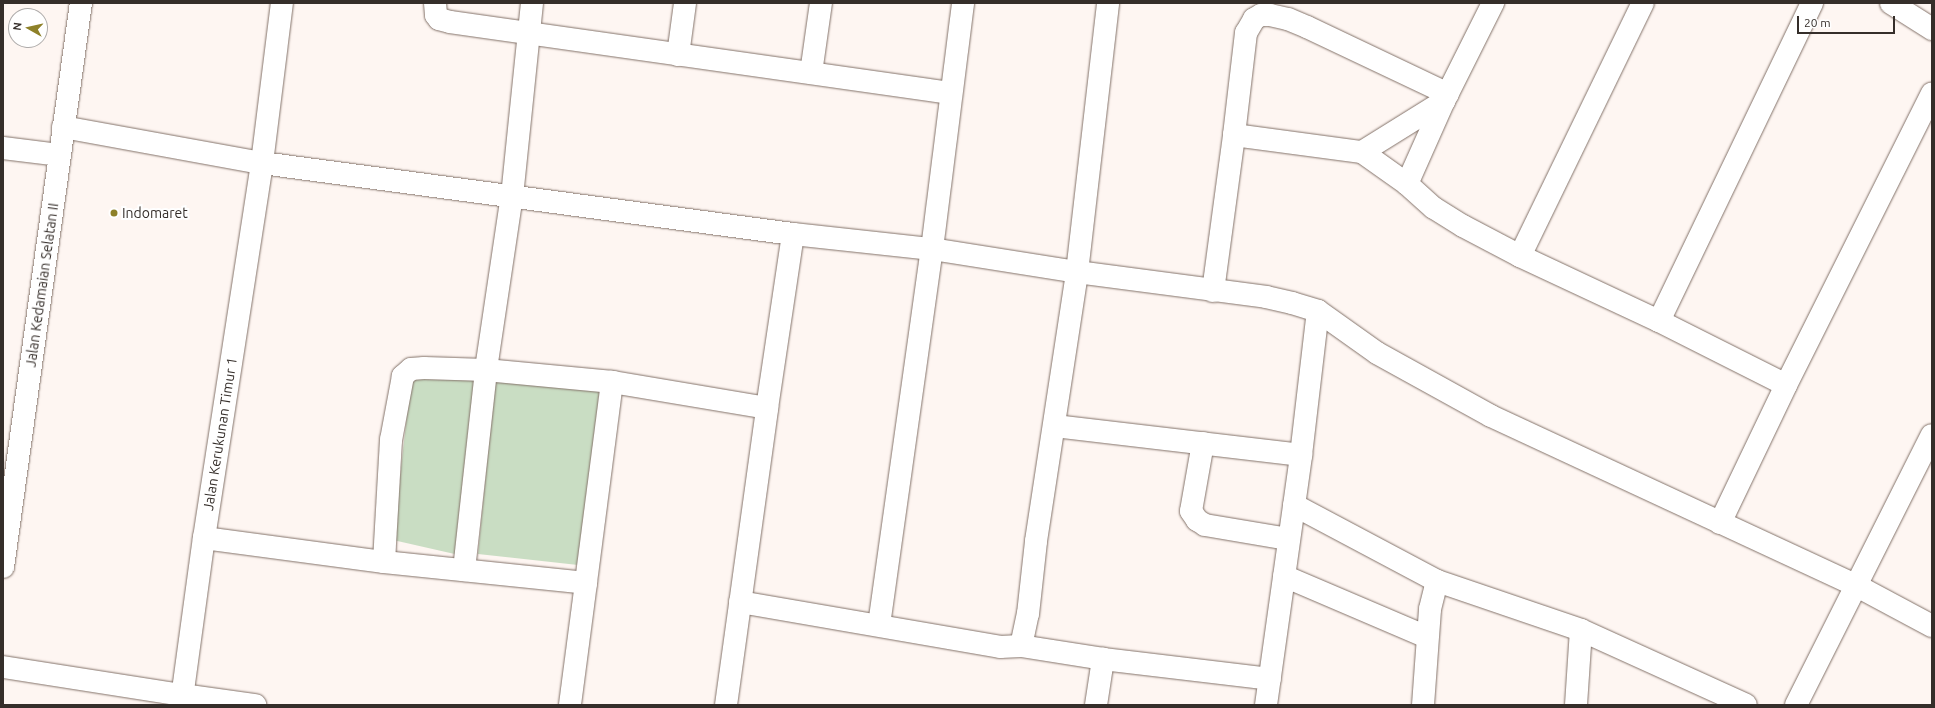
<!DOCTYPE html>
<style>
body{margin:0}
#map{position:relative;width:1935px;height:708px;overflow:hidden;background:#fef6f2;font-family:Ubuntu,sans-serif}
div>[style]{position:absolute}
.green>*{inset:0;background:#c9ddc3}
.roads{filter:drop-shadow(0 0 1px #837269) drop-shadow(0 0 1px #837269)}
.minor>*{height:22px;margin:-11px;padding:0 11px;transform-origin:11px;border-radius:11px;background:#fff}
.dots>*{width:11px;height:11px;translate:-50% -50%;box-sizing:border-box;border:2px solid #fff;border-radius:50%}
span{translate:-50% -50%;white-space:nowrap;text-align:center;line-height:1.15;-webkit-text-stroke:4px #fff;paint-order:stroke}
.poi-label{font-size:14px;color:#352e2a}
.left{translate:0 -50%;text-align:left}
.street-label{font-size:14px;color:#352e2a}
.frame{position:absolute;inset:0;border:4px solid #352e2a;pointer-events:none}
.north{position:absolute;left:8px;top:8px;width:40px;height:40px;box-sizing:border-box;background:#fff;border:1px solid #aeabaa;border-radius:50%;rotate:278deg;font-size:11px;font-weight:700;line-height:16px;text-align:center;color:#352e2a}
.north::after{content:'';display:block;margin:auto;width:14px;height:18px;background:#8e8129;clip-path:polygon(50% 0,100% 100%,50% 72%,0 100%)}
.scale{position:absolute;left:1797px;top:16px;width:98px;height:18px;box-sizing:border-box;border:2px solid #352e2a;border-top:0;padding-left:5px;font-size:12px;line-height:14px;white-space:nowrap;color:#352e2a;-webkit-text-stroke:3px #fff;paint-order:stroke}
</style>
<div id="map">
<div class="green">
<i style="clip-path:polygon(411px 379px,480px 380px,459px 555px,393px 540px)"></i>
<i style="clip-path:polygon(495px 380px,600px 388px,578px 565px,478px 554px)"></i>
</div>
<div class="roads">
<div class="minor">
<i style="left:435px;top:3px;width:12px;rotate:85deg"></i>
<i style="left:436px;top:15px;width:5px;rotate:53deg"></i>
<i style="left:439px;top:19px;width:11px;rotate:15deg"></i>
<i style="left:450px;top:22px;width:506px;rotate:8.07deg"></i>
<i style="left:532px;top:3px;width:193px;rotate:95.9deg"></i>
<i style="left:512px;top:195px;width:177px;rotate:98.5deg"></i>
<i style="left:486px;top:370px;width:62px;rotate:-178.2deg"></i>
<i style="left:424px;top:368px;width:13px;rotate:176deg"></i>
<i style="left:411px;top:369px;width:11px;rotate:139deg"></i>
<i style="left:403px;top:376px;width:65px;rotate:100.6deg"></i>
<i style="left:391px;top:440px;width:122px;rotate:93.3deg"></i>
<i style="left:384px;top:562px;width:203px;rotate:5.9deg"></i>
<i style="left:586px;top:583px;width:123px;rotate:97.5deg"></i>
<i style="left:1891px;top:3px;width:49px;rotate:32.4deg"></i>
<i style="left:678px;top:55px;width:52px;rotate:-82.3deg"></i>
<i style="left:811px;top:73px;width:71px;rotate:-81.9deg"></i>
<i style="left:63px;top:127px;width:202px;rotate:10.3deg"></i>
<i style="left:262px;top:163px;width:536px;rotate:7.62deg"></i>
<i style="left:793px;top:234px;width:140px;rotate:6.2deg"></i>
<i style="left:932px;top:249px;width:147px;rotate:9deg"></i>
<i style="left:1077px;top:272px;width:191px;rotate:7.5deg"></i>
<i style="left:1266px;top:297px;width:27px;rotate:13deg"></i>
<i style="left:1292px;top:303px;width:27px;rotate:17deg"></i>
<i style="left:1318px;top:311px;width:72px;rotate:35.4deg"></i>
<i style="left:1377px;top:353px;width:130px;rotate:28.9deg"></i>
<i style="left:1491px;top:416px;width:404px;rotate:24.9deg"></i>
<i style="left:1857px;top:586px;width:85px;rotate:28.1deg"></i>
<i style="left:1234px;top:135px;width:103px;rotate:-83.3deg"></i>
<i style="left:1246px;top:33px;width:16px;rotate:-60deg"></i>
<i style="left:1254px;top:19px;width:8px;rotate:-30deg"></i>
<i style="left:1261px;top:15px;width:9px"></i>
<i style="left:1270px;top:15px;width:18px;rotate:13deg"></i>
<i style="left:1288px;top:19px;width:21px;rotate:23deg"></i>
<i style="left:1307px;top:27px;width:156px;rotate:25.4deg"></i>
<i style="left:3px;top:148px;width:56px;rotate:7.1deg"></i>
<i style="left:1362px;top:152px;width:97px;rotate:-31.9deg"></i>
<i style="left:1407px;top:184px;width:91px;rotate:-66deg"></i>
<i style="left:1444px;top:101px;width:110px;rotate:-63.4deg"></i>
<i style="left:1520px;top:256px;width:281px;rotate:-64.1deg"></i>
<i style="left:1213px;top:291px;width:157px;rotate:-82.3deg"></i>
<i style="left:1234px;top:135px;width:129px;rotate:7.6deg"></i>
<i style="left:1362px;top:152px;width:55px;rotate:35.4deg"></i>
<i style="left:1407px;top:184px;width:36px;rotate:42deg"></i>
<i style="left:1434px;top:208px;width:34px;rotate:32deg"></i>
<i style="left:1463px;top:226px;width:64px;rotate:27.8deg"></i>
<i style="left:1520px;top:256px;width:153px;rotate:25.1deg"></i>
<i style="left:1659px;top:321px;width:142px;rotate:26.7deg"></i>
<i style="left:1659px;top:321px;width:353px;rotate:-64.3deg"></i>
<i style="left:612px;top:382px;width:157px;rotate:9.5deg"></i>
<i style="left:1055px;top:426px;width:248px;rotate:6.7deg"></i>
<i style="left:1203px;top:443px;width:69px;rotate:100deg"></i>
<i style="left:1191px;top:511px;width:11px;rotate:56deg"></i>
<i style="left:1197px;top:520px;width:9px;rotate:32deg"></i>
<i style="left:1205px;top:525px;width:85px;rotate:9.5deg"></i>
<i style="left:1294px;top:505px;width:162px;rotate:28deg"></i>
<i style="left:1720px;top:523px;width:153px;rotate:-64.4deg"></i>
<i style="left:1786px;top:385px;width:326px;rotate:-63.4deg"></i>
<i style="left:204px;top:538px;width:182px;rotate:7.6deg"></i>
<i style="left:3px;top:567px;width:569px;rotate:-82.13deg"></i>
<i style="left:464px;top:570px;width:201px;rotate:-83.7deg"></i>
<i style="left:486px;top:370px;width:127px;rotate:5.4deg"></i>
<i style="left:612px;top:382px;width:203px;rotate:97.4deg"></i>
<i style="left:1284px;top:576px;width:155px;rotate:23.1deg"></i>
<i style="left:740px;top:602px;width:264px;rotate:9.8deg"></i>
<i style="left:1000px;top:647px;width:21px;rotate:-3deg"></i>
<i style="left:1021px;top:646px;width:33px;rotate:-78deg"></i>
<i style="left:1028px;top:614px;width:73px;rotate:-83.7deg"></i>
<i style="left:1036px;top:541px;width:272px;rotate:-81.3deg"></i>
<i style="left:1077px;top:272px;width:271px;rotate:-83.4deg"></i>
<i style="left:879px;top:625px;width:380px;rotate:-82deg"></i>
<i style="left:932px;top:249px;width:248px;rotate:-82.8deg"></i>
<i style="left:1021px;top:646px;width:83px;rotate:9deg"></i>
<i style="left:1103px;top:659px;width:168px;rotate:6.8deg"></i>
<i style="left:3px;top:667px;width:181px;rotate:8.9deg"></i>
<i style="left:182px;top:695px;width:74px;rotate:7.8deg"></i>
<i style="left:181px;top:705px;width:169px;rotate:-82.2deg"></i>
<i style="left:204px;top:538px;width:379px;rotate:-81.2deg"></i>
<i style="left:262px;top:163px;width:161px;rotate:-82.9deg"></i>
<i style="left:726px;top:705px;width:300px;rotate:-82.1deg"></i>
<i style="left:767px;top:408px;width:176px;rotate:-81.5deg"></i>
<i style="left:1096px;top:705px;width:47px;rotate:-81.3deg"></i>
<i style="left:1266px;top:705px;width:252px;rotate:-82deg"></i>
<i style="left:1301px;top:455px;width:145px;rotate:-83.3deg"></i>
<i style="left:1423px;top:705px;width:96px;rotate:-85.8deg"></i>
<i style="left:1430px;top:609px;width:29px;rotate:-76deg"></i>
<i style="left:1437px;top:581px;width:152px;rotate:18.8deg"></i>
<i style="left:1581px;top:630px;width:181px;rotate:24.4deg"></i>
<i style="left:1576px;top:705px;width:75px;rotate:-86.2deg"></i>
<i style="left:1796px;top:705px;width:302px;rotate:-63.3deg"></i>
</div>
</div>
<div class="dots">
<i style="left:114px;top:213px;background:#8e8129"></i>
</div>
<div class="poi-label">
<span class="left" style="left:122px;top:213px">Indomaret</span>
</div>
<div class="street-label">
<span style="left:42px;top:285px;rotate:-82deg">Jalan Kedamaian Selatan II</span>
<span style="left:220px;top:434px;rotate:-81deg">Jalan Kerukunan Timur 1</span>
</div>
<div class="frame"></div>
<div class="north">N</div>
<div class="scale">20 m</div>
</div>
